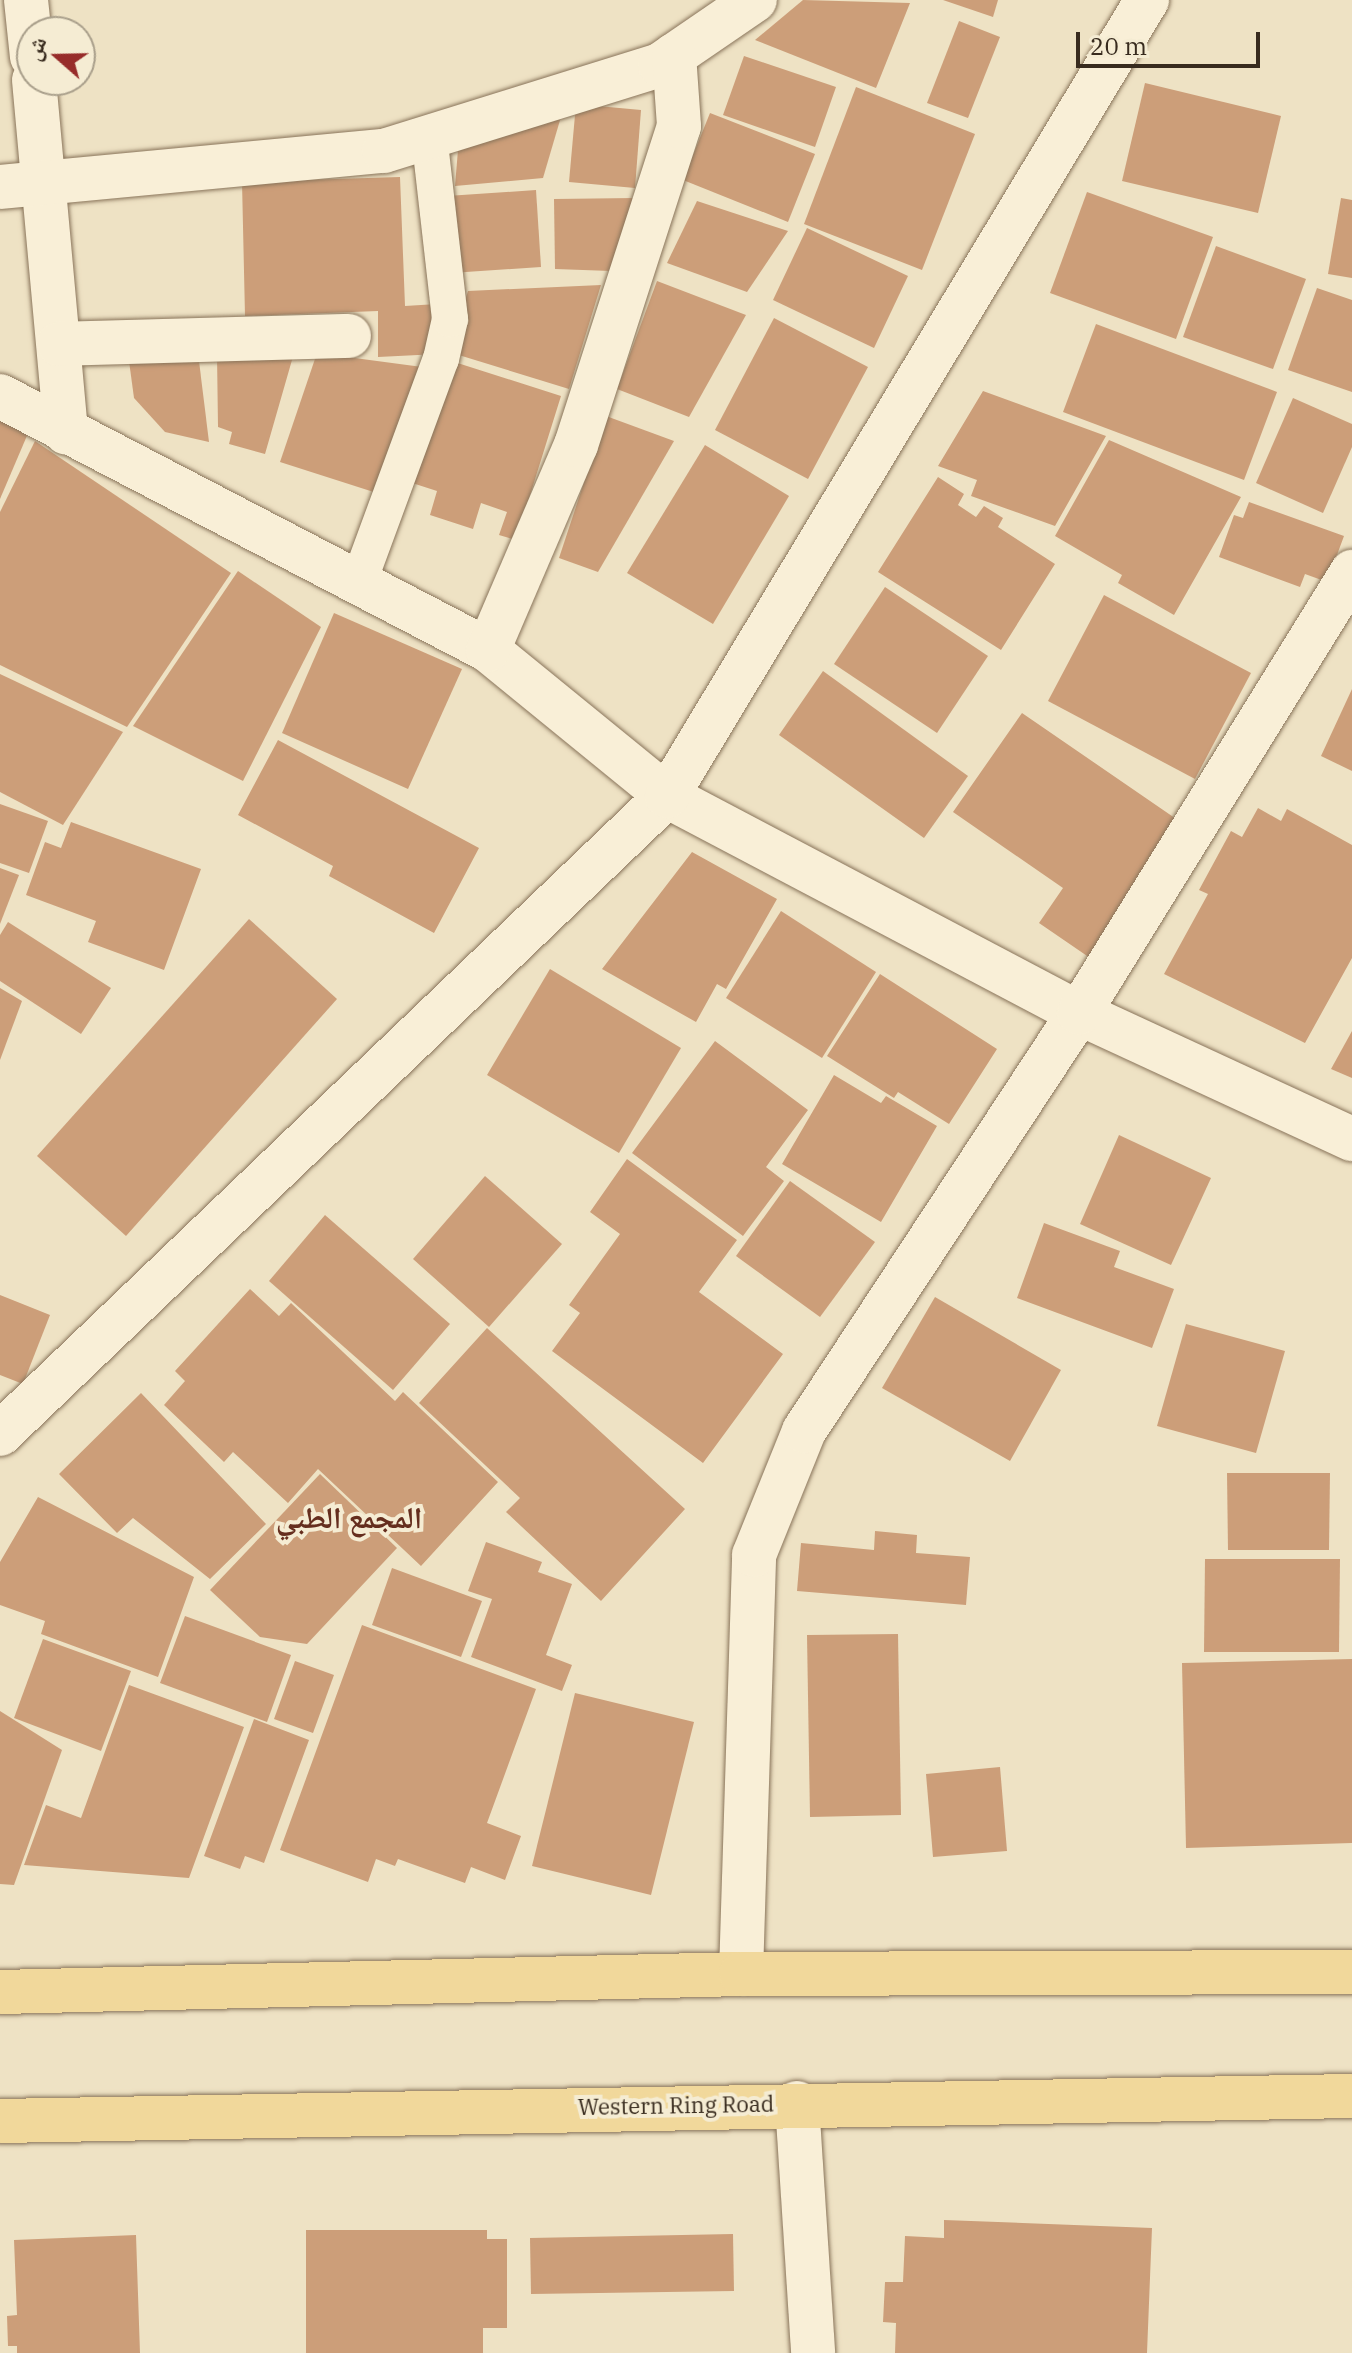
<!DOCTYPE html>
<meta charset="utf-8">
<style>
body{margin:0}
#map{position:relative;width:1352px;height:2353px;overflow:hidden;background:#eee2c4;font-family:"IBM Plex Serif","Noto Naskh Arabic",serif}
div>[style]{position:absolute}
.building>*{inset:0;background:#cc9e79}
.roads{filter:drop-shadow(0 0 2px #89745a) drop-shadow(0 0 2px #89745a)}
.service>*{height:36px;margin:-18px;padding:0 18px;transform-origin:18px;border-radius:18px;background:#f9efd7}
.minor>*{height:44px;margin:-22px;padding:0 22px;transform-origin:22px;border-radius:22px;background:#f9efd7}
.primary>*{height:44px;margin:-22px;padding:0 22px;transform-origin:22px;border-radius:22px;background:#f1d89b}
span{translate:-50% -50%;white-space:nowrap;text-align:center;line-height:1.15;-webkit-text-stroke:8px #f5ecd3;paint-order:stroke}
.street-label{font-size:22px;color:#382b1e}
.district-label{font-size:30px;color:#652e1e;font-weight:700}
.north{position:absolute;left:16px;top:16px;width:80px;height:80px;box-sizing:border-box;background:#f5ecd3;border:2px solid #a99f8b;border-radius:50%;rotate:290deg;font-size:22px;font-weight:700;line-height:32px;text-align:center;color:#382b1e}
.north::after{content:'';display:block;margin:auto;width:28px;height:36px;background:#972c2a;clip-path:polygon(50% 0,100% 100%,50% 72%,0 100%)}
.scale{position:absolute;left:1076px;top:32px;width:184px;height:36px;box-sizing:border-box;border:4px solid #382b1e;border-top:0;padding-left:10px;font-size:24px;line-height:28px;white-space:nowrap;color:#382b1e;-webkit-text-stroke:6px #f5ecd3;paint-order:stroke}
</style>
<div id="map">
<div class="building">
<i style="clip-path:polygon(803px 0,910px 3px,876px 88px,755px 40px)"></i>
<i style="clip-path:polygon(943px 0,998px 0,993px 17px)"></i>
<i style="clip-path:polygon(959px 21px,1000px 37px,968px 118px,927px 103px)"></i>
<i style="clip-path:polygon(744px 56px,836px 87px,815px 147px,723px 115px)"></i>
<i style="clip-path:polygon(1145px 83px,1281px 116px,1258px 213px,1122px 181px)"></i>
<i style="clip-path:polygon(856px 87px,975px 134px,922px 270px,804px 224px)"></i>
<i style="clip-path:polygon(576px 104px,641px 110px,635px 188px,569px 182px)"></i>
<i style="clip-path:polygon(563px 110px,543px 178px,455px 186px,459px 138px)"></i>
<i style="clip-path:polygon(710px 113px,815px 154px,788px 222px,683px 180px)"></i>
<i style="clip-path:polygon(400px 177px,405px 306px,437px 304px,438px 354px,378px 357px,378px 311px,245px 316px,242px 182px)"></i>
<i style="clip-path:polygon(536px 190px,541px 267px,451px 273px,447px 196px)"></i>
<i style="clip-path:polygon(1087px 192px,1213px 237px,1176px 339px,1050px 293px)"></i>
<i style="clip-path:polygon(634px 198px,611px 271px,555px 269px,554px 199px)"></i>
<i style="clip-path:polygon(1341px 198px,1352px 200px,1352px 278px,1328px 274px)"></i>
<i style="clip-path:polygon(697px 201px,788px 231px,747px 292px,667px 263px)"></i>
<i style="clip-path:polygon(807px 228px,908px 276px,874px 348px,773px 300px)"></i>
<i style="clip-path:polygon(1216px 246px,1306px 279px,1273px 369px,1183px 337px)"></i>
<i style="clip-path:polygon(657px 281px,746px 315px,689px 417px,617px 389px)"></i>
<i style="clip-path:polygon(601px 285px,569px 389px,449px 352px,468px 291px)"></i>
<i style="clip-path:polygon(1317px 288px,1352px 300px,1352px 392px,1288px 370px)"></i>
<i style="clip-path:polygon(774px 318px,868px 367px,808px 479px,715px 430px)"></i>
<i style="clip-path:polygon(1096px 324px,1277px 392px,1244px 480px,1063px 412px)"></i>
<i style="clip-path:polygon(198px 353px,209px 442px,165px 432px,134px 398px,129px 361px)"></i>
<i style="clip-path:polygon(294px 353px,265px 454px,229px 444px,232px 432px,218px 427px,217px 355px)"></i>
<i style="clip-path:polygon(317px 353px,422px 367px,383px 495px,280px 462px)"></i>
<i style="clip-path:polygon(445px 359px,561px 396px,516px 540px,499px 535px,507px 512px,481px 503px,473px 529px,430px 515px,437px 491px,406px 481px)"></i>
<i style="clip-path:polygon(983px 391px,1106px 436px,1055px 526px,971px 496px,977px 480px,938px 466px)"></i>
<i style="clip-path:polygon(1293px 398px,1352px 424px,1352px 447px,1323px 513px,1256px 483px)"></i>
<i style="clip-path:polygon(606px 416px,674px 441px,598px 572px,559px 558px)"></i>
<i style="clip-path:polygon(0 419px,29px 431px,0 499px)"></i>
<i style="clip-path:polygon(1109px 440px,1241px 497px,1174px 615px,1118px 583px,1122px 575px,1055px 536px)"></i>
<i style="clip-path:polygon(35px 441px,231px 573px,127px 727px,0 665px,0 512px)"></i>
<i style="clip-path:polygon(705px 445px,789px 496px,713px 624px,627px 573px)"></i>
<i style="clip-path:polygon(938px 477px,964px 494px,958px 505px,976px 517px,984px 506px,1003px 518px,998px 527px,1055px 564px,1001px 650px,878px 572px)"></i>
<i style="clip-path:polygon(1249px 502px,1344px 536px,1327px 582px,1305px 574px,1300px 587px,1219px 557px,1234px 515px,1243px 518px)"></i>
<i style="clip-path:polygon(238px 571px,321px 627px,243px 781px,133px 726px)"></i>
<i style="clip-path:polygon(885px 587px,988px 656px,937px 733px,834px 664px)"></i>
<i style="clip-path:polygon(1104px 595px,1251px 673px,1195px 779px,1048px 701px)"></i>
<i style="clip-path:polygon(334px 613px,462px 669px,408px 789px,282px 733px)"></i>
<i style="clip-path:polygon(823px 671px,968px 776px,924px 838px,779px 735px)"></i>
<i style="clip-path:polygon(0 674px,123px 732px,63px 825px,0 792px)"></i>
<i style="clip-path:polygon(1352px 689px,1352px 771px,1321px 756px)"></i>
<i style="clip-path:polygon(1022px 713px,1185px 825px,1093px 960px,1039px 923px,1063px 888px,953px 812px)"></i>
<i style="clip-path:polygon(278px 740px,479px 848px,434px 933px,329px 876px,333px 866px,238px 815px)"></i>
<i style="clip-path:polygon(0 804px,48px 821px,29px 873px,0 863px)"></i>
<i style="clip-path:polygon(1258px 808px,1281px 821px,1287px 809px,1352px 845px,1352px 958px,1305px 1043px,1164px 974px,1208px 894px,1199px 890px,1231px 831px,1242px 837px)"></i>
<i style="clip-path:polygon(71px 822px,201px 869px,164px 970px,88px 942px,96px 921px,26px 895px,45px 842px,61px 848px)"></i>
<i style="clip-path:polygon(692px 852px,777px 899px,726px 989px,717px 984px,696px 1022px,602px 969px)"></i>
<i style="clip-path:polygon(0 868px,19px 875px,0 924px)"></i>
<i style="clip-path:polygon(781px 911px,876px 972px,822px 1058px,726px 998px)"></i>
<i style="clip-path:polygon(249px 919px,337px 999px,126px 1236px,37px 1156px)"></i>
<i style="clip-path:polygon(8px 922px,111px 988px,81px 1034px,0 981px,0 935px)"></i>
<i style="clip-path:polygon(550px 969px,681px 1048px,619px 1153px,487px 1075px)"></i>
<i style="clip-path:polygon(880px 974px,997px 1049px,949px 1124px,898px 1092px,894px 1098px,827px 1056px)"></i>
<i style="clip-path:polygon(0 988px,22px 1001px,0 1060px)"></i>
<i style="clip-path:polygon(1352px 1031px,1352px 1078px,1331px 1069px)"></i>
<i style="clip-path:polygon(715px 1041px,808px 1110px,766px 1167px,784px 1181px,743px 1236px,632px 1153px)"></i>
<i style="clip-path:polygon(834px 1075px,881px 1103px,886px 1096px,937px 1126px,881px 1222px,782px 1164px)"></i>
<i style="clip-path:polygon(1119px 1135px,1211px 1178px,1171px 1265px,1080px 1224px)"></i>
<i style="clip-path:polygon(627px 1159px,737px 1240px,699px 1292px,783px 1354px,703px 1463px,552px 1351px,580px 1313px,569px 1305px,620px 1234px,590px 1212px)"></i>
<i style="clip-path:polygon(485px 1176px,562px 1244px,489px 1327px,413px 1259px)"></i>
<i style="clip-path:polygon(790px 1181px,875px 1242px,820px 1317px,736px 1256px)"></i>
<i style="clip-path:polygon(325px 1215px,450px 1324px,393px 1390px,269px 1281px)"></i>
<i style="clip-path:polygon(1044px 1223px,1120px 1251px,1114px 1267px,1174px 1289px,1152px 1348px,1017px 1298px)"></i>
<i style="clip-path:polygon(250px 1289px,279px 1316px,291px 1303px,395px 1401px,403px 1392px,498px 1482px,421px 1566px,318px 1469px,288px 1503px,233px 1452px,224px 1462px,164px 1405px,185px 1381px,175px 1371px)"></i>
<i style="clip-path:polygon(0 1295px,50px 1315px,23px 1384px,0 1375px)"></i>
<i style="clip-path:polygon(935px 1297px,1061px 1370px,1010px 1461px,882px 1388px)"></i>
<i style="clip-path:polygon(1186px 1324px,1285px 1351px,1256px 1453px,1157px 1426px)"></i>
<i style="clip-path:polygon(487px 1328px,685px 1509px,601px 1601px,506px 1512px,520px 1498px,419px 1403px)"></i>
<i style="clip-path:polygon(141px 1393px,266px 1524px,210px 1579px,133px 1518px,117px 1533px,59px 1474px)"></i>
<i style="clip-path:polygon(1227px 1473px,1330px 1473px,1329px 1550px,1228px 1550px)"></i>
<i style="clip-path:polygon(320px 1474px,397px 1548px,307px 1644px,260px 1637px,210px 1590px)"></i>
<i style="clip-path:polygon(38px 1497px,194px 1577px,158px 1677px,41px 1634px,45px 1621px,0 1605px,0 1562px)"></i>
<i style="clip-path:polygon(875px 1531px,917px 1535px,916px 1553px,970px 1557px,966px 1605px,797px 1591px,801px 1543px,874px 1550px)"></i>
<i style="clip-path:polygon(486px 1542px,542px 1562px,538px 1572px,572px 1584px,546px 1655px,572px 1665px,562px 1691px,471px 1657px,492px 1599px,468px 1591px)"></i>
<i style="clip-path:polygon(1205px 1559px,1340px 1559px,1339px 1652px,1204px 1652px)"></i>
<i style="clip-path:polygon(392px 1568px,482px 1601px,461px 1657px,372px 1625px)"></i>
<i style="clip-path:polygon(185px 1616px,291px 1655px,267px 1722px,160px 1683px)"></i>
<i style="clip-path:polygon(362px 1625px,536px 1689px,487px 1823px,521px 1836px,505px 1880px,471px 1867px,465px 1883px,398px 1859px,395px 1866px,376px 1859px,368px 1882px,280px 1850px)"></i>
<i style="clip-path:polygon(898px 1634px,901px 1815px,810px 1817px,807px 1635px)"></i>
<i style="clip-path:polygon(43px 1639px,131px 1671px,101px 1751px,14px 1718px)"></i>
<i style="clip-path:polygon(1352px 1659px,1352px 1843px,1186px 1848px,1182px 1663px)"></i>
<i style="clip-path:polygon(295px 1661px,334px 1675px,313px 1733px,274px 1719px)"></i>
<i style="clip-path:polygon(129px 1685px,244px 1727px,189px 1878px,24px 1865px,46px 1805px,81px 1818px)"></i>
<i style="clip-path:polygon(575px 1693px,694px 1722px,651px 1895px,532px 1866px)"></i>
<i style="clip-path:polygon(0 1711px,62px 1750px,14px 1885px,0 1884px)"></i>
<i style="clip-path:polygon(254px 1719px,309px 1740px,264px 1863px,245px 1856px,240px 1869px,204px 1856px)"></i>
<i style="clip-path:polygon(1000px 1767px,1007px 1851px,933px 1857px,926px 1774px)"></i>
<i style="clip-path:polygon(944px 2220px,1152px 2228px,1147px 2353px,895px 2353px,896px 2323px,883px 2322px,885px 2282px,903px 2282px,905px 2236px,944px 2238px)"></i>
<i style="clip-path:polygon(306px 2230px,487px 2230px,487px 2239px,507px 2239px,507px 2328px,483px 2328px,483px 2353px,306px 2353px)"></i>
<i style="clip-path:polygon(733px 2234px,734px 2291px,531px 2294px,530px 2238px)"></i>
<i style="clip-path:polygon(136px 2235px,140px 2353px,17px 2353px,17px 2346px,8px 2346px,7px 2316px,17px 2315px,14px 2240px)"></i>
</div>
<div class="roads">
<div class="service">
<i style="left:358px;top:584px;width:240px;rotate:-69.8deg"></i>
<i style="left:441px;top:359px;width:41px;rotate:-77.3deg"></i>
<i style="left:450px;top:319px;width:186px;rotate:-96.5deg"></i>
</div>
<div class="minor">
<i style="left:26px;top:0;width:57px;rotate:84deg"></i>
<i style="left:34px;top:80px;width:354px;rotate:84.8deg"></i>
<i style="left:0;top:187px;width:386px;rotate:-5.4deg"></i>
<i style="left:384px;top:151px;width:289px;rotate:-17.3deg"></i>
<i style="left:660px;top:65px;width:115px;rotate:-34.4deg"></i>
<i style="left:59px;top:344px;width:290px;rotate:-1.6deg"></i>
<i style="left:0;top:396px;width:550px;rotate:27.5deg"></i>
<i style="left:488px;top:650px;width:231px;rotate:39.2deg"></i>
<i style="left:667px;top:796px;width:466px;rotate:27.8deg"></i>
<i style="left:1079px;top:1013px;width:301px;rotate:24.8deg"></i>
<i style="left:488px;top:650px;width:223px;rotate:-66.8deg"></i>
<i style="left:576px;top:445px;width:335px;rotate:-72.1deg"></i>
<i style="left:679px;top:126px;width:71px;rotate:-94deg"></i>
<i style="left:0;top:1434px;width:923px;rotate:-43.73deg"></i>
<i style="left:667px;top:796px;width:930px;rotate:-58.91deg"></i>
<i style="left:741px;top:1974px;width:419px;rotate:-88.2deg"></i>
<i style="left:754px;top:1555px;width:134px;rotate:-68deg"></i>
<i style="left:804px;top:1431px;width:500px;rotate:-56.66deg"></i>
<i style="left:1079px;top:1013px;width:519px;rotate:-58.24deg"></i>
<i style="left:797px;top:2103px;width:251px;rotate:86.3deg"></i>
</div>
<div class="primary">
<i style="left:0;top:1992px;width:741px;rotate:-1.39deg"></i>
<i style="left:741px;top:1974px;width:611px;rotate:-0.19deg"></i>
<i style="left:0;top:2121px;width:1352px;rotate:-1.06deg"></i>
</div>
</div>
<div class="street-label">
<span style="left:676px;top:2105px;rotate:-1deg">Western Ring Road</span>
</div>
<div class="district-label">
<span style="left:349px;top:1517px">المجمع الطبي</span>
</div>
<div class="north">ش</div>
<div class="scale">20 m</div>
</div>
